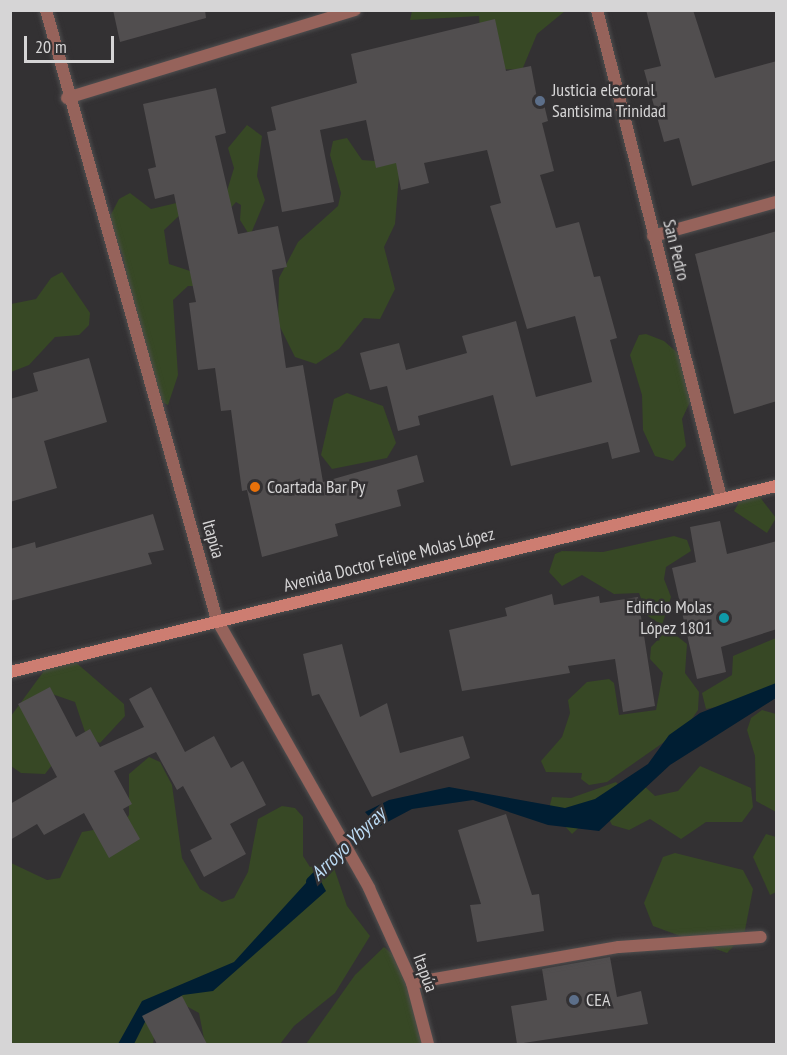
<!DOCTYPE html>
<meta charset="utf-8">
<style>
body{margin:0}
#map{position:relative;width:787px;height:1055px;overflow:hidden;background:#333133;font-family:"PT Sans Narrow",sans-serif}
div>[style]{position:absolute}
.green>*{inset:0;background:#374825}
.water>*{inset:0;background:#001e33}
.stream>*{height:9px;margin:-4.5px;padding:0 4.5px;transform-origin:4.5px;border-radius:4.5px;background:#001e33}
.building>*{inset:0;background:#514e4f}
.roads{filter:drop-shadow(0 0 2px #504f50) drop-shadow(0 0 2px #504f50)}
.service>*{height:12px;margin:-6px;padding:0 6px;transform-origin:6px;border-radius:6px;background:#96635b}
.minor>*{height:12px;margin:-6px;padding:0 6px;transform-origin:6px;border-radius:6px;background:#96635b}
.tertiary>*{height:12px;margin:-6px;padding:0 6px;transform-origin:6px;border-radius:6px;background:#96635b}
.secondary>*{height:12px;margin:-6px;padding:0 6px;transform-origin:6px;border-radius:6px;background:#cd7d71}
.dots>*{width:16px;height:16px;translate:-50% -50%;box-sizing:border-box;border:3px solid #333133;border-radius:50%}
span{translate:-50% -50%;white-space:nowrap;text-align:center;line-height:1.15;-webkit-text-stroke:5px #333133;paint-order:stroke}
.poi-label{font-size:18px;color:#d6d5d6}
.left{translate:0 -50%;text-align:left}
.right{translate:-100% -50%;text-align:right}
.street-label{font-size:18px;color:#d6d5d6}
.water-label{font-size:20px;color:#bbdaf3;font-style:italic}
.frame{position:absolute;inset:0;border:12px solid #d6d5d6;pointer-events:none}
.scale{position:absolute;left:24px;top:36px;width:90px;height:27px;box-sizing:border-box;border:3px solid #d6d5d6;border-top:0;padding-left:8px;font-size:18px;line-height:21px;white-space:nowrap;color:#d6d5d6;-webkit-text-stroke:4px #333133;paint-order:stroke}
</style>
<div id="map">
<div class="green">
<i style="clip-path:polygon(412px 11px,565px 11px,537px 34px,522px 70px,483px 68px,479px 16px,410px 20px)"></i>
<i style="clip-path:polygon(247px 125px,262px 136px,257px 176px,265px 200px,250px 236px,240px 220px,241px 205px,236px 202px,229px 210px,182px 213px,164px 230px,169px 264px,208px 277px,207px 286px,188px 286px,173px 300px,178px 375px,168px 405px,151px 396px,123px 256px,108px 220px,119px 199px,130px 193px,151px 209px,227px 191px,234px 168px,228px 148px)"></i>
<i style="clip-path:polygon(347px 138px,362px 160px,400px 163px,395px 224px,384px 247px,395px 289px,380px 319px,364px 318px,339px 349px,316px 364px,295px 357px,278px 323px,279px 278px,298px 242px,338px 206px,341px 193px,330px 155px,333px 141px)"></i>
<i style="clip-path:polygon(62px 272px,90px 313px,89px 325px,79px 335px,55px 337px,29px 365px,11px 372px,11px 304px,36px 299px,51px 278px)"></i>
<i style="clip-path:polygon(646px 334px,664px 341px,695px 368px,697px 387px,682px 419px,686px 446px,673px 461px,655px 456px,643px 430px,642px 395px,630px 355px,639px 335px)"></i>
<i style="clip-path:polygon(347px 393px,383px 406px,396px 443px,387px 458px,332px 469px,321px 455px,334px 399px)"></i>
<i style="clip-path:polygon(759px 496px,776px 518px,767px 533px,734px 511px,741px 499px)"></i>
<i style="clip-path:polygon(674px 536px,687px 540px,691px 551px,666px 567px,664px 579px,671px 597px,662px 625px,648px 616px,639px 593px,614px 594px,582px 575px,562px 586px,549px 572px,555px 554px,562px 551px,603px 552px)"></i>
<i style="clip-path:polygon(668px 629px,687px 644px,685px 673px,699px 692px,698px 710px,687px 726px,607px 782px,589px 785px,581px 779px,582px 773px,546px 772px,541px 761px,562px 737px,570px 713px,568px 700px,587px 682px,609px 679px,614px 683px,619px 715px,656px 710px,663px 673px,650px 659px,651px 647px)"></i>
<i style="clip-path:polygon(776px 638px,776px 687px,741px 702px,706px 709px,702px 693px,732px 675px,733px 656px)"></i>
<i style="clip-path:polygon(73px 660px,124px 704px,125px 716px,100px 743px,87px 738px,75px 702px,52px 694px,52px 765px,45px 774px,21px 773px,11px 766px,11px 716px,49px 664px)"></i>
<i style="clip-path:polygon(762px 710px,776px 714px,776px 812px,756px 801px,755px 756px,747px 730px,751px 718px)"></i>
<i style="clip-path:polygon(149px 757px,160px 762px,172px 785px,182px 858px,200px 889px,222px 902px,234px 898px,248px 872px,258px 819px,282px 806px,295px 808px,303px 817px,303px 856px,310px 867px,324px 862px,334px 868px,347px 906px,370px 936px,335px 993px,294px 1026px,280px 1044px,205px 1044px,199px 1013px,179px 1002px,155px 1032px,153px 1044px,11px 1044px,11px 863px,47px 880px,60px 878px,82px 832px,122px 825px,129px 815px,129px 774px)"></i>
<i style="clip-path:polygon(700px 766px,751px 788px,753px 807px,742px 822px,706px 822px,681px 839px,650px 819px,629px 830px,612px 825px,609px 819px,642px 784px,655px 796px,678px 791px)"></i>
<i style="clip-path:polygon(616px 782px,621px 788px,572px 834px,549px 809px,552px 797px,571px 798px)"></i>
<i style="clip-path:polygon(766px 834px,776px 837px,776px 892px,770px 895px,753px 857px)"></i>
<i style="clip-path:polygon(675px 853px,743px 870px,753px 889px,744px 935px,727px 953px,653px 926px,644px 903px,663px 857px)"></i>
<i style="clip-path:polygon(384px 947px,403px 963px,422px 1044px,306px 1044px,355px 975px)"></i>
</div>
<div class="water">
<i style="clip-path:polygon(776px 683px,776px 698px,670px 765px,599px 831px,548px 825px,473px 800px,412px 809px,378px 827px,365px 812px,389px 800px,449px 787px,565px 808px,595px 799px,648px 764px,669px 735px,700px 713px)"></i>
<i style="clip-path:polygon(316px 872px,326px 891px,213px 991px,183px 995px,149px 1014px,134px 1044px,118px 1044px,142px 1001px,234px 962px)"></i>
</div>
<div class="stream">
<i style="left:310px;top:881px;width:97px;rotate:-44.6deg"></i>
</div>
<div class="building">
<i style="clip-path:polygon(113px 10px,205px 10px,206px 18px,120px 42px)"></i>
<i style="clip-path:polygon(646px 10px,693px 10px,715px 78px,777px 61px,777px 160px,692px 186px,679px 138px,664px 142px,644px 70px,661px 66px)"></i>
<i style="clip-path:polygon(495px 19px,506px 71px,531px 66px,537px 98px,542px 96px,548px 121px,542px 123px,554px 171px,540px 175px,556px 228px,579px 222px,594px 277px,600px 276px,617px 338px,610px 340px,640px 452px,612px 459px,608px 442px,511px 466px,493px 395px,418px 416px,420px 425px,398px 431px,387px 386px,370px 390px,360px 353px,399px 343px,406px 370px,467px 353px,462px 336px,516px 321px,536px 397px,592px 382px,575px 316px,527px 329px,490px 206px,501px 203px,487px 150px,424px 163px,429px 183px,401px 190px,396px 163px,376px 168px,366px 120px,320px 130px,334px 202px,282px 212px,267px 132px,276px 130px,271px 107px,357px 83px,351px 54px)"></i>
<i style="clip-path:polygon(216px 88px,226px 133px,215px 136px,238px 234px,278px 226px,287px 267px,272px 270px,286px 368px,303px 365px,323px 482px,417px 455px,424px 482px,397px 490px,401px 506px,335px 524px,338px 536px,262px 557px,247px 490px,242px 491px,231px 410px,221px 411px,215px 368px,198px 370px,189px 303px,196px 302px,174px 194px,155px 199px,148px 169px,156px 167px,143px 104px)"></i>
<i style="clip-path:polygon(777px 231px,777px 401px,734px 414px,695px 254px)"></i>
<i style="clip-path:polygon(89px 358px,107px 422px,44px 441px,57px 488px,10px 502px,10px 399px,38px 391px,33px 373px)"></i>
<i style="clip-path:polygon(153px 514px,164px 550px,148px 553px,152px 564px,10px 601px,10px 549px,35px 542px,36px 548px)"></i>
<i style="clip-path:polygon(720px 521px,727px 554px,777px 541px,777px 629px,721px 647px,726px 672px,697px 679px,672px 568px,696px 562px,690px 527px)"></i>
<i style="clip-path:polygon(552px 594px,554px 605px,599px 596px,600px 603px,638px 597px,655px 706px,623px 712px,615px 659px,568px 666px,570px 673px,462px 691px,449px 630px,507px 616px,505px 608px)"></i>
<i style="clip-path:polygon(342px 644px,360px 717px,387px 703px,400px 753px,463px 736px,470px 758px,372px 797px,319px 694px,312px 696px,303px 654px)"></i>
<i style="clip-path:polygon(50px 687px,76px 737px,90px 729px,100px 747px,144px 727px,129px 699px,151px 687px,185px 752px,214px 736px,231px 768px,243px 761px,266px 805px,230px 824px,246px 854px,204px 877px,190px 850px,212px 839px,183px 786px,177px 790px,156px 752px,114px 771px,132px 804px,123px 809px,140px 839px,109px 858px,84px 813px,44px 835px,37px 824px,10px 840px,10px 804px,57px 777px,18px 704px)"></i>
<i style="clip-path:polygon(506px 814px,532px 895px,539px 894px,544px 931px,477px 942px,470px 905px,481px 904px,458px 830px)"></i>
<i style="clip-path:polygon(610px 957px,617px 997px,641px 991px,648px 1024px,517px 1044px,511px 1006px,547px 1000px,542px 969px)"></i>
<i style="clip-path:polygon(182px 996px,207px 1044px,157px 1044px,142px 1016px)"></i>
</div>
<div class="roads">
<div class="service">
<i style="left:412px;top:983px;width:210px;rotate:-9.9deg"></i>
<i style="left:619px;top:947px;width:142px;rotate:-4deg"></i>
</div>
<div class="minor">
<i style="left:597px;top:10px;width:504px;rotate:75.74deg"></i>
<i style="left:67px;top:98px;width:301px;rotate:-17deg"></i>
<i style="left:653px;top:236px;width:128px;rotate:-15.5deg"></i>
</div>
<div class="tertiary">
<i style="left:46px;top:10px;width:634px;rotate:74.34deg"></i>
<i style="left:217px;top:620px;width:308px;rotate:60.4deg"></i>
<i style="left:369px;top:888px;width:104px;rotate:65.6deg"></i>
<i style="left:412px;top:983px;width:63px;rotate:75.3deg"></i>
</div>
<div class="secondary">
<i style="left:10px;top:672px;width:788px;rotate:-13.65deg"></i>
</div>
</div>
<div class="dots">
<i style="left:540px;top:101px;background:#5c6f8a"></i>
<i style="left:255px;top:487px;background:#e8710a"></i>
<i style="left:724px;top:618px;background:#0f9aa8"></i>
<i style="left:574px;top:1000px;background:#5c6f8a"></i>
</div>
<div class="poi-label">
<span class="left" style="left:552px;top:101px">Justicia electoral<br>Santisima Trinidad</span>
<span class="left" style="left:267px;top:487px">Coartada Bar Py</span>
<span class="right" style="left:712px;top:618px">Edificio Molas<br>López 1801</span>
<span class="left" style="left:586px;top:1000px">CEA</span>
</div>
<div class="street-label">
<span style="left:676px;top:250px;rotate:76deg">San Pedro</span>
<span style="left:213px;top:539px;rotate:74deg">Itapúa</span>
<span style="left:389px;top:560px;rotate:-14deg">Avenida Doctor Felipe Molas López</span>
<span style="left:425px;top:973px;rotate:70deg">Itapúa</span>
</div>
<div class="water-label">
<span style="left:348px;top:844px;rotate:-44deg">Arroyo Ybyray</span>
</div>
<div class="frame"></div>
<div class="scale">20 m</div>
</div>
